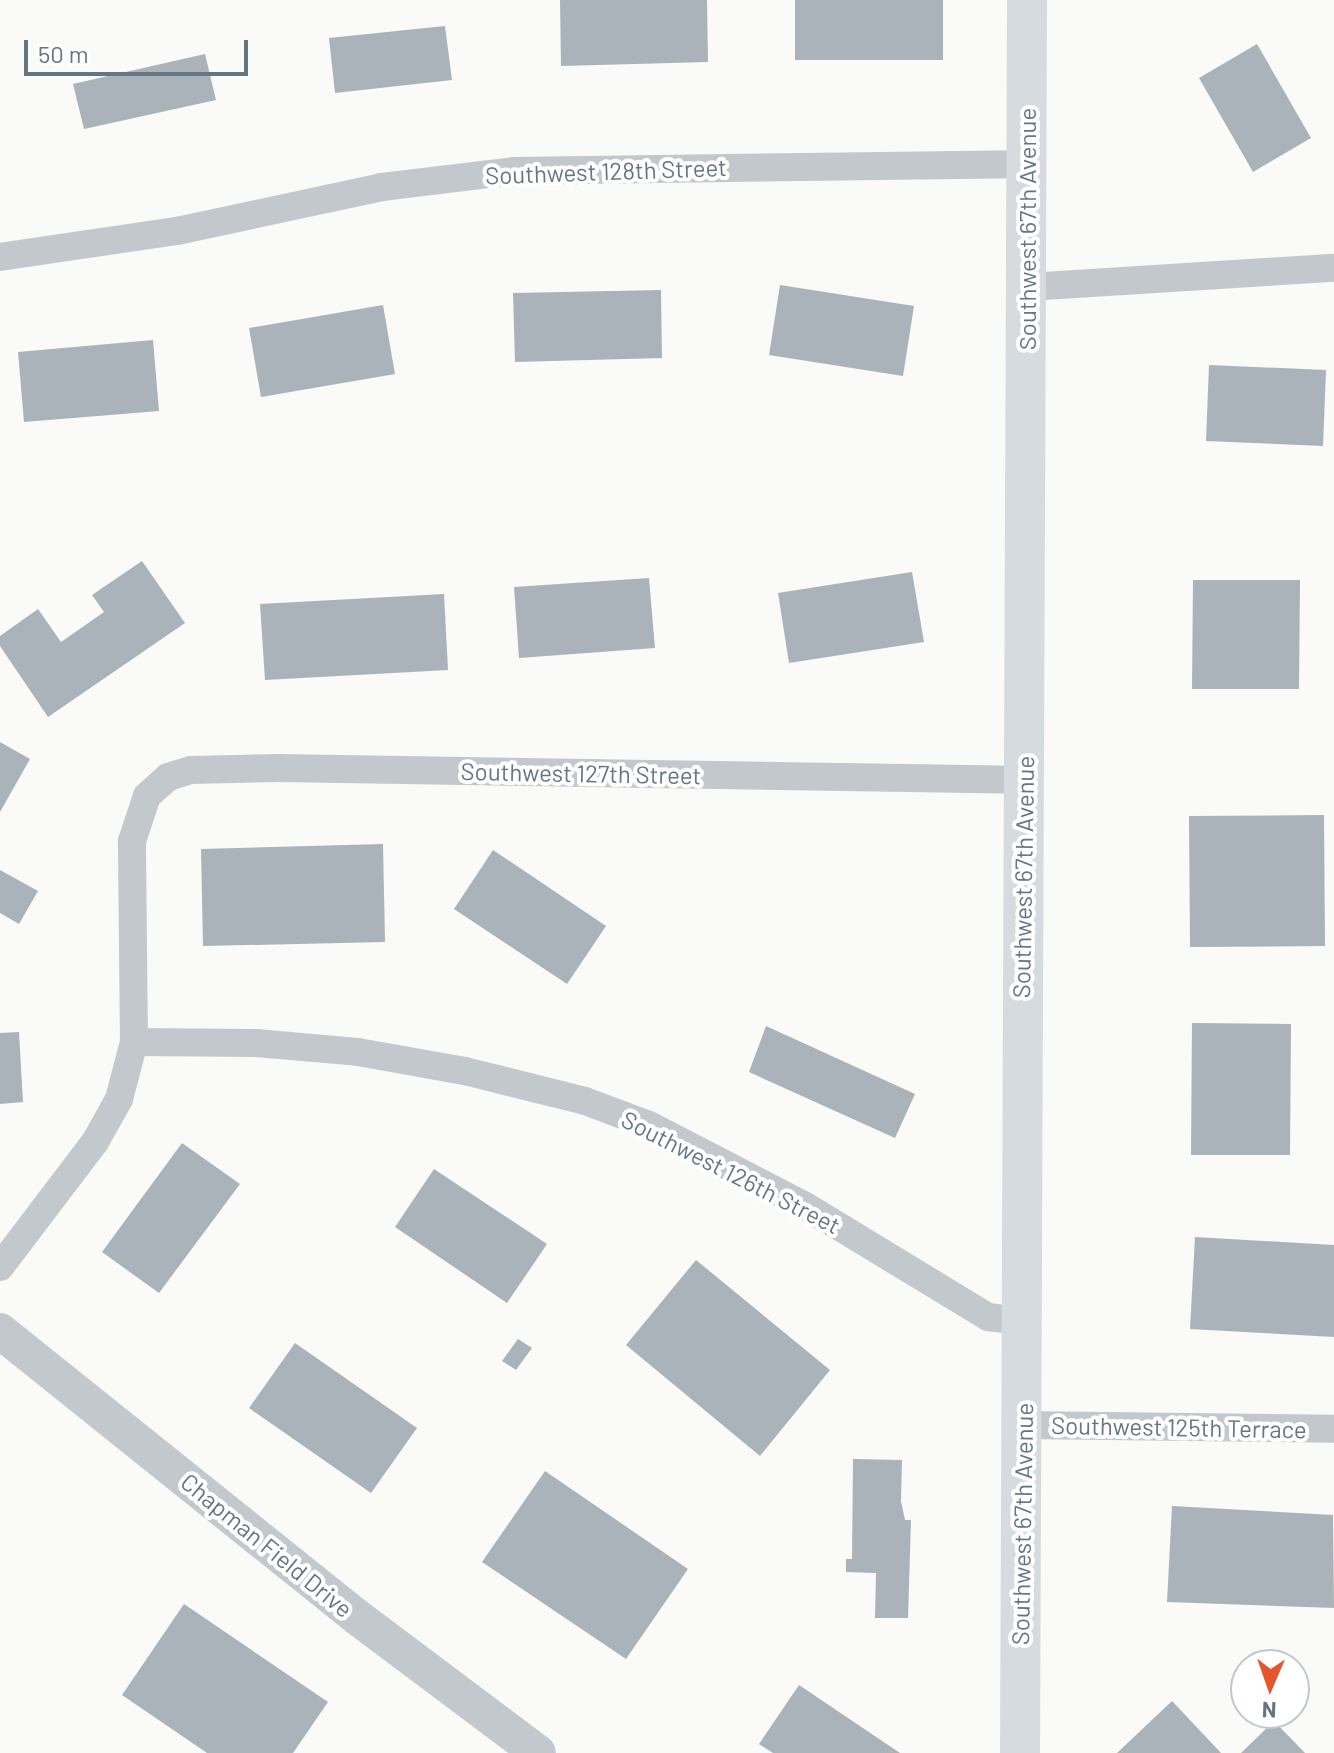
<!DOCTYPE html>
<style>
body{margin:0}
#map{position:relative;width:1334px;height:1753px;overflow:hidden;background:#fafaf8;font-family:Barlow,sans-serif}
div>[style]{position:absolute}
.building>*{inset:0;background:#aab3b9}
.minor>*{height:28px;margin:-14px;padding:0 14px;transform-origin:14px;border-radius:14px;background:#c3c8cc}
.tertiary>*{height:36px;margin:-18px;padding:0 18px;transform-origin:18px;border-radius:18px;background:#c3c8cc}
.secondary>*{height:40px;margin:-20px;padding:0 20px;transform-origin:20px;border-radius:20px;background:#d6dbdf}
span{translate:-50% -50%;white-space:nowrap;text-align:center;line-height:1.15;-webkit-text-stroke:8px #fff;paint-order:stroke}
.street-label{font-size:24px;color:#657683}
.north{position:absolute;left:1230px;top:1649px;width:80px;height:80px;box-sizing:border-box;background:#fff;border:2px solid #c1c8cd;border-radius:50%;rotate:182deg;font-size:22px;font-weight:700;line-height:32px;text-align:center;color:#657683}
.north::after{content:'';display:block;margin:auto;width:28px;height:36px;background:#e4572e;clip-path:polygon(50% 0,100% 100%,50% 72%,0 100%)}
.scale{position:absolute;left:24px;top:40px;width:224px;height:36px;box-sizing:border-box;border:4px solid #657683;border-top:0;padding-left:10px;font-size:24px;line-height:28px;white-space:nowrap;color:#657683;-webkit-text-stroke:6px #fff;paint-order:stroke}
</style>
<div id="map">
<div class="building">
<i style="clip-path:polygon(560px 0,707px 0,708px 62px,561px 66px)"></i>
<i style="clip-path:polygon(795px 0,943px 0,943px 60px,795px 60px)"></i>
<i style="clip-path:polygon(445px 26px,452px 80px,335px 93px,329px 38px)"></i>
<i style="clip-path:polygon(1257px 44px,1311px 138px,1253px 172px,1199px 78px)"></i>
<i style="clip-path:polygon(205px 54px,216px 100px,84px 129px,73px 84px)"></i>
<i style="clip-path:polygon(780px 285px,914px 306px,903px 376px,769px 355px)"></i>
<i style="clip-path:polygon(661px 290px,662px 358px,515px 362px,513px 293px)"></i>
<i style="clip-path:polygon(383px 305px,395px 374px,261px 397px,249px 328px)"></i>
<i style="clip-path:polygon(153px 340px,159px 411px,24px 422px,18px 352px)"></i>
<i style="clip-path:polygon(1209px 365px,1326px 370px,1323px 446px,1206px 441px)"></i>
<i style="clip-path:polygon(142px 561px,185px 623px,48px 717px,0 646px,0 636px,38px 609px,61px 642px,104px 612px,92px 595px)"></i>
<i style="clip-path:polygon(912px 572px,924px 642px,789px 663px,778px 593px)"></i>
<i style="clip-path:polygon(649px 578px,655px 648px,519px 658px,514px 587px)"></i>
<i style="clip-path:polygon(1193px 580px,1300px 580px,1299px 689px,1192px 689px)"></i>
<i style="clip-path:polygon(444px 594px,448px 670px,265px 680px,260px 604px)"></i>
<i style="clip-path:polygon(0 742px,30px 759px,0 812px)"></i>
<i style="clip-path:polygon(1324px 815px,1325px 946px,1190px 947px,1189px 816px)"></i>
<i style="clip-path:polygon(383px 844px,385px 942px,203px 946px,201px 849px)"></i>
<i style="clip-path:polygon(493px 850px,606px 926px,567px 984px,454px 909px)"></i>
<i style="clip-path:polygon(0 870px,38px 891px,19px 924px,0 913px)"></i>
<i style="clip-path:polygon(1192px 1023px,1291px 1024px,1290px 1155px,1191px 1155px)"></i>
<i style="clip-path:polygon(766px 1026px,915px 1094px,895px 1138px,749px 1072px)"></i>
<i style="clip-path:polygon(19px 1032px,23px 1102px,0 1104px,0 1033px)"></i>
<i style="clip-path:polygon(182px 1143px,240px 1184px,159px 1293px,102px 1252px)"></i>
<i style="clip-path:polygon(434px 1169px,547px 1244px,507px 1303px,395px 1227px)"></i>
<i style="clip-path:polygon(1195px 1237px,1334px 1245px,1334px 1337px,1190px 1329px)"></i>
<i style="clip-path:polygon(696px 1260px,830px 1370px,760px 1456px,626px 1345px)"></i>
<i style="clip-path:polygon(518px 1339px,532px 1348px,516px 1370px,502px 1361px)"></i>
<i style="clip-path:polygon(295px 1343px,417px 1428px,371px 1493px,249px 1408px)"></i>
<i style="clip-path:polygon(853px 1459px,902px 1460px,901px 1501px,905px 1520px,911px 1520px,908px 1618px,875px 1618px,876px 1573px,846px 1572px,846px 1559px,852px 1559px)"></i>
<i style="clip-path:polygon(545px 1471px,688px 1569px,626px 1659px,482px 1562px)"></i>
<i style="clip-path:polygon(1172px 1506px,1333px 1515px,1334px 1608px,1167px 1602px)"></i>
<i style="clip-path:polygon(184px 1604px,328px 1702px,293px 1753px,207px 1753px,122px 1695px)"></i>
<i style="clip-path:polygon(799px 1685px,900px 1753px,773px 1753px,759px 1744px)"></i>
<i style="clip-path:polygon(1172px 1701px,1221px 1753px,1117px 1753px)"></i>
<i style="clip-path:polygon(1274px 1721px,1305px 1753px,1241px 1753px)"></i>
</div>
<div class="minor">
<i style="left:0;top:257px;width:179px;rotate:-8.4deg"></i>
<i style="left:177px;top:231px;width:210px;rotate:-12.1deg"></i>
<i style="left:382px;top:187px;width:133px;rotate:-6.9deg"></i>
<i style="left:514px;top:171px;width:512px;rotate:-0.78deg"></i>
<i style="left:1028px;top:287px;width:307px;rotate:-3.6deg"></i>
<i style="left:134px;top:1042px;width:122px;rotate:0.5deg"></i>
<i style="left:256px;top:1043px;width:102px;rotate:5deg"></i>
<i style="left:358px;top:1052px;width:109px;rotate:10.1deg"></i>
<i style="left:465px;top:1071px;width:124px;rotate:14deg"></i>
<i style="left:585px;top:1101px;width:68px;rotate:20.6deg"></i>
<i style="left:649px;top:1125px;width:178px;rotate:27.4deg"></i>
<i style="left:807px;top:1207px;width:212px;rotate:31.3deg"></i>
<i style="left:988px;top:1317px;width:35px;rotate:7deg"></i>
<i style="left:0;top:1267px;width:157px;rotate:-52.8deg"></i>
<i style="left:95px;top:1142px;width:49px;rotate:-60.8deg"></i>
<i style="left:119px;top:1099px;width:59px;rotate:-75.3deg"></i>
<i style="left:134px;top:1042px;width:201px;rotate:-90.6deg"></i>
<i style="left:132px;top:841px;width:47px;rotate:-71.6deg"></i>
<i style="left:147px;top:796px;width:28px;rotate:-42deg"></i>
<i style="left:168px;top:777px;width:24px;rotate:-17deg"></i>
<i style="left:191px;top:770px;width:88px;rotate:-1.3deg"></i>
<i style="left:279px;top:768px;width:745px;rotate:0.92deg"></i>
<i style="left:1023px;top:1425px;width:311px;rotate:0.7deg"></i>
</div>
<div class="tertiary">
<i style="left:0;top:1331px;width:457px;rotate:38.7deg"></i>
<i style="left:357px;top:1617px;width:226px;rotate:36.9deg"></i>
</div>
<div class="secondary">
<i style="left:1020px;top:1753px;width:1753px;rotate:-89.77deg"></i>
</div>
<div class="street-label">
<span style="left:606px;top:171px;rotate:-2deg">Southwest 128th Street</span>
<span style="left:1027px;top:229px;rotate:-90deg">Southwest 67th Avenue</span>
<span style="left:581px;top:773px;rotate:1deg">Southwest 127th Street</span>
<span style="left:1023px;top:877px;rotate:-89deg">Southwest 67th Avenue</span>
<span style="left:731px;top:1172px;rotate:27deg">Southwest 126th Street</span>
<span style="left:1179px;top:1427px;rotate:1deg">Southwest 125th Terrace</span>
<span style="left:1022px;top:1524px;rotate:-89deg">Southwest 67th Avenue</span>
<span style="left:267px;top:1545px;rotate:39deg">Chapman Field Drive</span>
</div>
<div class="north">N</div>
<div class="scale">50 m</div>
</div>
